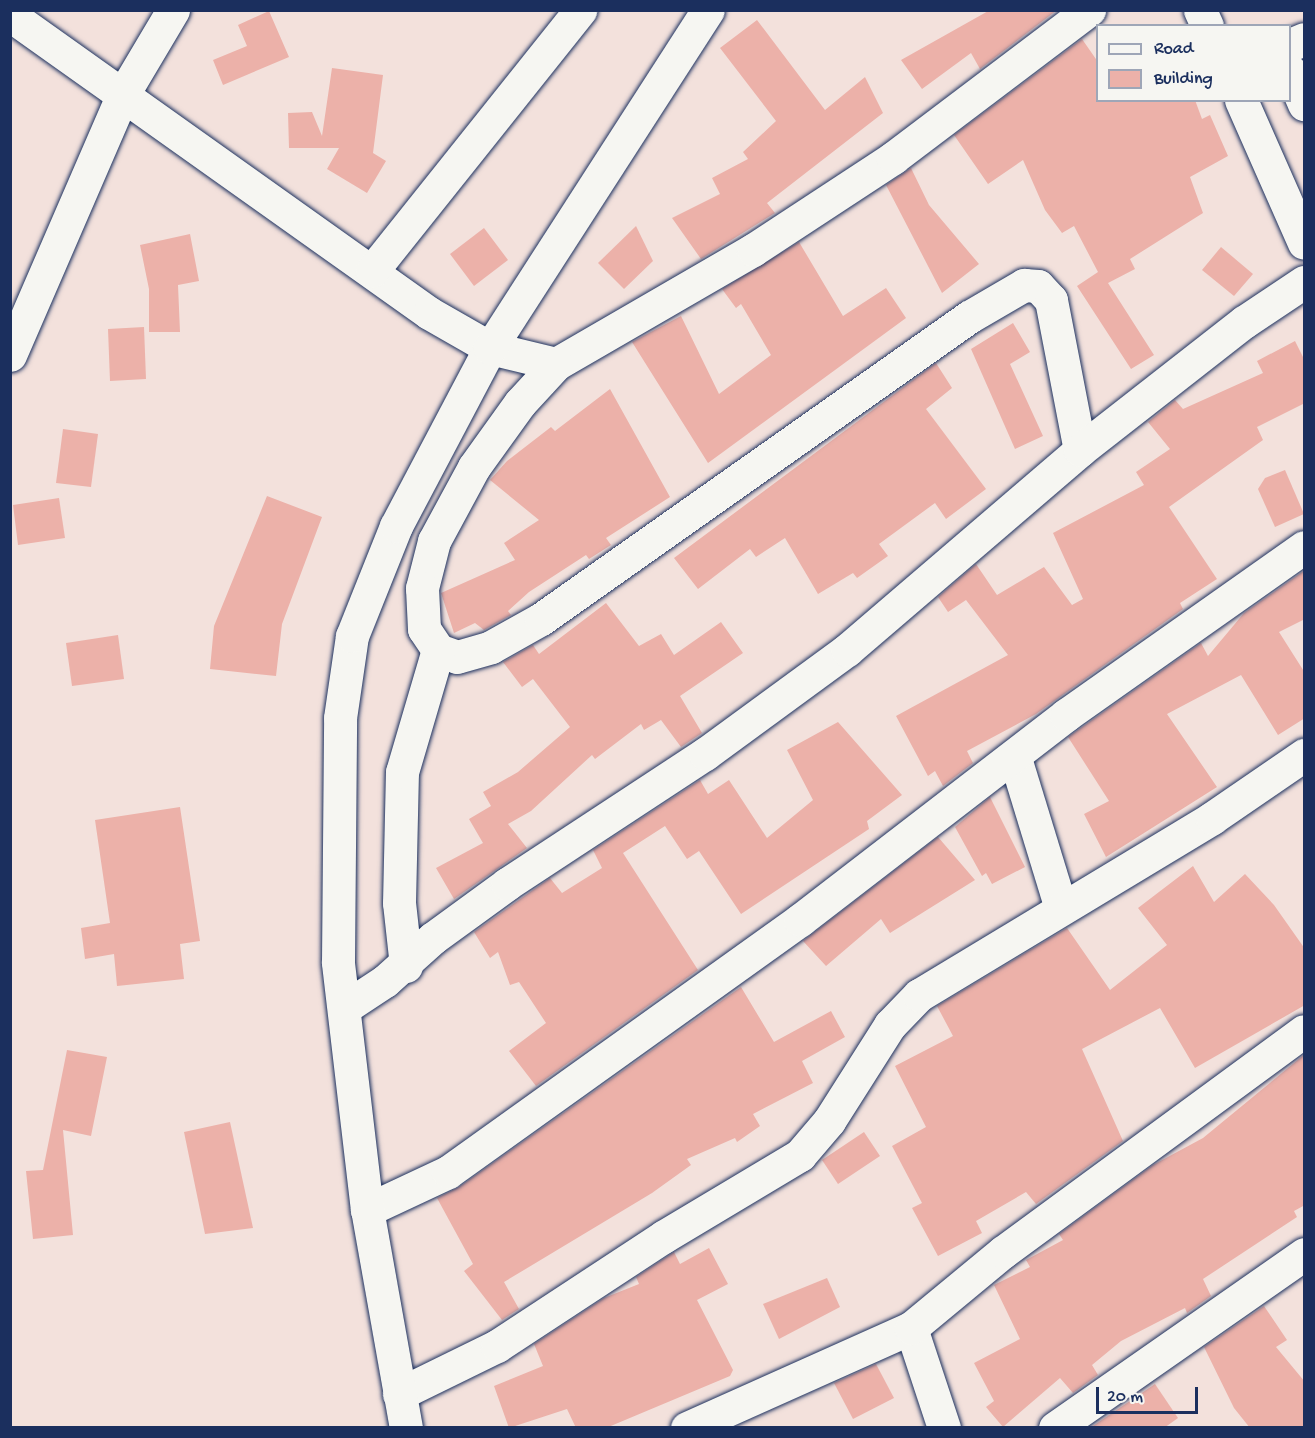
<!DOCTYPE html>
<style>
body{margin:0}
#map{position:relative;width:1315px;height:1438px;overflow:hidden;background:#f3e1dc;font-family:"Gochi Hand",sans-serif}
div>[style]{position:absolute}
.building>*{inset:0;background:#ecb1a9}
.roads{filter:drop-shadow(0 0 2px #1b2f5e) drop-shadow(0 0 2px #1b2f5e)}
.street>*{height:33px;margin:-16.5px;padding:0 16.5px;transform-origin:16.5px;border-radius:16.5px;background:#f6f6f2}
.secondary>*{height:33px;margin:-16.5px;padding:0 16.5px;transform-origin:16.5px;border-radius:16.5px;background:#f6f6f2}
span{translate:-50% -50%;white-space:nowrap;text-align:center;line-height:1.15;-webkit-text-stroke:6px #f6f6f2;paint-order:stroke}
.frame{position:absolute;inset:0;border:12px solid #1b2f5e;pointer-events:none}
.legend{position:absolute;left:1096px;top:24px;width:195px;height:78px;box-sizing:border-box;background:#f6f6f2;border:2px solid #9ea6b7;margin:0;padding:8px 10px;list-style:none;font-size:18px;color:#1b2f5e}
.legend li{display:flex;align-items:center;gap:12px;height:30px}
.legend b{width:30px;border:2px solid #9ea6b7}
.scale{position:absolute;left:1096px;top:1387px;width:102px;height:27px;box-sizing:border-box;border:3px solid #1b2f5e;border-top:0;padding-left:8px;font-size:18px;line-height:21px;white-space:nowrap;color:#1b2f5e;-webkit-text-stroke:4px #f6f6f2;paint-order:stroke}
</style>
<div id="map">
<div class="building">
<i style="clip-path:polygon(990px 10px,1057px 10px,980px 69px,971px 53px,922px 89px,901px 60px)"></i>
<i style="clip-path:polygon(269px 11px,289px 57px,223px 85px,213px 60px,247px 46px,238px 25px)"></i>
<i style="clip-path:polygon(757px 20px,825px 110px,865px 77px,883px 113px,767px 203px,775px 213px,701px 259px,672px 218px,720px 194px,712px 178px,748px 159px,743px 152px,776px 121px,720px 48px)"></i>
<i style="clip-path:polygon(1082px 39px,1098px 62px,1098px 100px,1195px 100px,1202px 119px,1210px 115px,1228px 156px,1190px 177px,1203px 213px,1130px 259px,1135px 269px,1108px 283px,1154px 355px,1131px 369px,1077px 286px,1098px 272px,1074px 226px,1062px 233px,1045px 210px,1023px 160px,988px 184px,954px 135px)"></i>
<i style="clip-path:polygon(332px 68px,383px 75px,373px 153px,386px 161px,367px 193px,327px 169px,339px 148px,289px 148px,288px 113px,312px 112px,322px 136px)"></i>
<i style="clip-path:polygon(911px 168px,929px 205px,979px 264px,942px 293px,886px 185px)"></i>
<i style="clip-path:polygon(636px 226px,653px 261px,624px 289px,598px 263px)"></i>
<i style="clip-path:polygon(484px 228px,508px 260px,474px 286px,450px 254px)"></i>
<i style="clip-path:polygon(190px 234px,199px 281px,178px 285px,180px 332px,149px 332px,149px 289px,140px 245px)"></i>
<i style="clip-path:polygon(799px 242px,843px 316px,886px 288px,906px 318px,708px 463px,632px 342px,681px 316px,719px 394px,771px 355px,741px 304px,736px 308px,722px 289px)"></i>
<i style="clip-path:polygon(1221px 247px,1253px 274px,1234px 296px,1202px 270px)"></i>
<i style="clip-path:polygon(1013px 323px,1030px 352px,1010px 364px,1043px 436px,1015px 449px,971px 349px)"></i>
<i style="clip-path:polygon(144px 327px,146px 379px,110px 381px,108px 329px)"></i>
<i style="clip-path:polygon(1295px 341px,1305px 361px,1305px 403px,1257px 427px,1263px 440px,1169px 507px,1217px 579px,1180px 603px,1183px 609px,1036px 714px,967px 751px,973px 763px,943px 786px,935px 771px,928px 776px,896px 716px,1008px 655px,966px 600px,948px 612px,938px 597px,976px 564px,997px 595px,1044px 567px,1072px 605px,1083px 599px,1053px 533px,1144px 485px,1136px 472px,1170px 449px,1148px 422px,1175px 400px,1183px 409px,1263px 373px,1257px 361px)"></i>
<i style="clip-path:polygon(936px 363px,952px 388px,926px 409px,986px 489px,946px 519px,935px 503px,879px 544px,888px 556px,857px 578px,853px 573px,818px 594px,785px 538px,756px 557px,750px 549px,698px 589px,674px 558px)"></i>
<i style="clip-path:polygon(610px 389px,670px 497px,606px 538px,611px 545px,589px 559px,586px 555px,529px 592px,508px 611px,511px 615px,484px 630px,475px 623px,454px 633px,441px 593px,515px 560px,504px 543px,539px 520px,490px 480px,507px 461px,551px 427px,555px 431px)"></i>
<i style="clip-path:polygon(63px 429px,98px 434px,91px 487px,56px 483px)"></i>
<i style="clip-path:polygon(1285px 470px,1304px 514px,1275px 527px,1258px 489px,1265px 478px)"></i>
<i style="clip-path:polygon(267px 496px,322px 517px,282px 624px,276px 676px,210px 669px,214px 626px)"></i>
<i style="clip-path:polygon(59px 498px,65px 538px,18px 545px,13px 505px)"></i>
<i style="clip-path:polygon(1305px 570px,1305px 619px,1279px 632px,1305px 673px,1305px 718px,1278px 735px,1241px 675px,1167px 714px,1217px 787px,1106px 857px,1084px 814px,1109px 801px,1068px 737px,1201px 643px,1208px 656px,1244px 613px)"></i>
<i style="clip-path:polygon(606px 603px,639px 646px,661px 634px,674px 655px,721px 622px,743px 653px,680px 696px,702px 733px,681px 747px,661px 720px,644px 730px,641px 724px,595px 759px,592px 755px,531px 811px,508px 824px,527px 848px,454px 899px,436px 868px,483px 843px,469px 819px,491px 806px,483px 792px,518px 772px,570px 727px,533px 679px,522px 687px,503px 662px,533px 645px,539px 654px)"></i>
<i style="clip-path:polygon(118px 635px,124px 679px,72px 686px,66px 643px)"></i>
<i style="clip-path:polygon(838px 722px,902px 795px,867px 821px,869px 829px,741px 914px,699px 851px,687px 859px,665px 826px,623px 853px,698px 970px,536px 1086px,509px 1051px,546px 1023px,519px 982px,510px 985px,498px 952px,490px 958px,474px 932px,550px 878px,562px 893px,602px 868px,593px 850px,700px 780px,708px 794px,729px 780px,767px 838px,813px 800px,787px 750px)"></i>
<i style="clip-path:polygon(990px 797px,1025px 867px,992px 884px,986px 873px,982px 876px,955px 827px)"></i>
<i style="clip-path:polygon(180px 807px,200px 941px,180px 944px,184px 979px,117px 986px,114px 954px,85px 959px,81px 928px,110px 923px,95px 820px)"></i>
<i style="clip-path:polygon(938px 837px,975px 880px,890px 933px,881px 919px,826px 966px,803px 941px)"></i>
<i style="clip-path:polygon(1193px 866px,1214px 902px,1245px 874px,1274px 905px,1305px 949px,1305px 1005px,1195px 1068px,1160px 1008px,1082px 1049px,1123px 1141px,1036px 1204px,1026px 1192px,976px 1221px,982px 1233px,938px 1256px,912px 1208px,922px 1203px,892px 1146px,926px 1127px,895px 1066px,953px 1036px,937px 1006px,1067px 928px,1110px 990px,1167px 945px,1138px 908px)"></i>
<i style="clip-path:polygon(741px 987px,774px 1042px,831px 1011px,845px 1037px,802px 1061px,813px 1083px,753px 1114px,760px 1126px,737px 1142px,735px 1138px,687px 1159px,691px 1165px,652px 1193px,504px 1282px,519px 1309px,502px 1320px,464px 1271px,473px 1264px,437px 1198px,459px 1187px)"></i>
<i style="clip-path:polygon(67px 1050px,107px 1057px,91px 1136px,63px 1130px,73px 1235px,33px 1239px,26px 1171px,43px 1170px)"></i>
<i style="clip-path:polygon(1305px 1054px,1305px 1205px,1294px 1211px,1297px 1217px,1203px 1279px,1211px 1296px,1187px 1313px,1185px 1308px,1121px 1341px,1092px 1365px,1098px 1375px,1073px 1393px,1060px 1378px,1003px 1427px,986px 1407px,994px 1401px,974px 1363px,1020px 1339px,994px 1285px,1030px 1267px,1026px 1260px,1063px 1240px,1059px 1234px,1153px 1165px,1203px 1138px)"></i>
<i style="clip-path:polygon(230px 1122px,253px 1228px,205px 1234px,184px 1132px)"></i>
<i style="clip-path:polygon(864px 1132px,880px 1156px,838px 1184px,822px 1160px)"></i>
<i style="clip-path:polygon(709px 1248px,728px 1284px,697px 1300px,733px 1370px,730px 1376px,606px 1428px,576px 1428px,567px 1409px,509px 1428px,494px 1386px,543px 1366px,534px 1344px,604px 1298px,639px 1284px,636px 1277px,674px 1252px,680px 1264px)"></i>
<i style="clip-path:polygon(827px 1278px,840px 1307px,779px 1339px,763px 1304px)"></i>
<i style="clip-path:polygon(1264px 1306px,1287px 1340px,1276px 1347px,1305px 1382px,1305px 1428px,1250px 1428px,1234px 1408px,1204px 1347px)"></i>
<i style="clip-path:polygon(876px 1364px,894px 1398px,853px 1419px,834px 1383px)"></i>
<i style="clip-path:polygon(1155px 1384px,1178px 1418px,1164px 1428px,1090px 1428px)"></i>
</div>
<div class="roads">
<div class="street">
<i style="left:10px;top:15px;width:514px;rotate:35.42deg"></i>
<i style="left:429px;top:313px;width:70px;rotate:29.8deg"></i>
<i style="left:490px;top:348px;width:68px;rotate:13.6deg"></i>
<i style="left:556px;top:364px;width:228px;rotate:-30.1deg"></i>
<i style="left:753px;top:250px;width:168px;rotate:-33.3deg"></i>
<i style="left:893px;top:158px;width:246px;rotate:-37.1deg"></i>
<i style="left:1290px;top:45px;width:15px;rotate:-23deg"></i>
<i style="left:1290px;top:71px;width:36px;rotate:67deg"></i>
<i style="left:372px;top:271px;width:334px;rotate:-51.4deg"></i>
<i style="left:10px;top:355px;width:282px;rotate:-66.6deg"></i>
<i style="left:122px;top:96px;width:100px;rotate:-59.3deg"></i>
<i style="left:556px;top:364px;width:53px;rotate:132.7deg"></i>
<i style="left:520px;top:403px;width:79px;rotate:125.7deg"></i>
<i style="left:474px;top:467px;width:84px;rotate:118.4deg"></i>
<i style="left:434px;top:541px;width:49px;rotate:104.3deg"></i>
<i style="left:422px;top:588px;width:41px;rotate:87.2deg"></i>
<i style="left:424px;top:629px;width:25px;rotate:56deg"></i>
<i style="left:438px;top:650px;width:20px;rotate:20deg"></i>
<i style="left:457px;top:657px;width:35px;rotate:-16deg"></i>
<i style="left:491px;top:647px;width:57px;rotate:-29.2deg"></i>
<i style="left:541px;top:619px;width:524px;rotate:-35.21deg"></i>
<i style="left:969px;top:317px;width:64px;rotate:-30.2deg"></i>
<i style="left:1024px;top:285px;width:14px;rotate:4deg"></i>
<i style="left:1038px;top:286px;width:19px;rotate:47deg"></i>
<i style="left:1051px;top:300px;width:153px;rotate:79.1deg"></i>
<i style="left:1015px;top:758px;width:157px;rotate:73deg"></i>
<i style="left:406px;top:966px;width:63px;rotate:-96.3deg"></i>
<i style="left:399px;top:903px;width:131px;rotate:-88.7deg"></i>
<i style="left:402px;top:772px;width:127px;rotate:-73.6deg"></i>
<i style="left:344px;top:1008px;width:49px;rotate:-33.4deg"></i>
<i style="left:385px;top:981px;width:64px;rotate:-41.9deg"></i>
<i style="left:433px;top:938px;width:92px;rotate:-36.1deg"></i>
<i style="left:507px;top:884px;width:237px;rotate:-33.3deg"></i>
<i style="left:705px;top:754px;width:176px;rotate:-36.2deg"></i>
<i style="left:847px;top:650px;width:307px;rotate:-40.6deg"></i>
<i style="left:1080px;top:450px;width:208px;rotate:-38deg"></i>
<i style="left:1244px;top:322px;width:72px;rotate:-33.7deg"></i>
<i style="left:367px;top:1210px;width:89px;rotate:-25.1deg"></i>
<i style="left:448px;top:1172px;width:433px;rotate:-35.6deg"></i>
<i style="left:800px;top:920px;width:336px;rotate:-37.6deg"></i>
<i style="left:1066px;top:715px;width:291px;rotate:-35.2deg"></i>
<i style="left:911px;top:1328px;width:105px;rotate:71.7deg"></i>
<i style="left:399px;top:1394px;width:109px;rotate:-26.1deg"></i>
<i style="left:497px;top:1346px;width:199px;rotate:-33.3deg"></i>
<i style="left:663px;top:1237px;width:160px;rotate:-30.9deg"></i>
<i style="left:800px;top:1155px;width:45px;rotate:-49.5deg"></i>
<i style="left:829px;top:1121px;width:114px;rotate:-57.6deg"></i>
<i style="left:890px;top:1025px;width:42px;rotate:-46deg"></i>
<i style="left:919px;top:995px;width:342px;rotate:-31.1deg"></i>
<i style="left:1212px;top:818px;width:112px;rotate:-34.4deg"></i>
<i style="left:687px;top:1428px;width:245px;rotate:-24.1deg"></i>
<i style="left:911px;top:1328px;width:119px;rotate:-39.6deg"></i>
<i style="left:1003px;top:1252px;width:373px;rotate:-36.3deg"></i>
<i style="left:1055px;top:1428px;width:304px;rotate:-34.9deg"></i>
</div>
<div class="secondary">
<i style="left:1200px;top:10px;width:17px;rotate:66deg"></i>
<i style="left:1241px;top:100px;width:156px;rotate:66.2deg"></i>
<i style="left:406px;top:1428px;width:221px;rotate:-100.1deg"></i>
<i style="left:367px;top:1210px;width:250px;rotate:-96.7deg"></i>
<i style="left:338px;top:962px;width:244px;rotate:-89.5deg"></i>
<i style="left:340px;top:718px;width:83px;rotate:-81.7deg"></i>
<i style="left:352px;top:636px;width:118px;rotate:-68.2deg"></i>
<i style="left:396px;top:526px;width:201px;rotate:-62.2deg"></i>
<i style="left:490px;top:348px;width:402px;rotate:-57.2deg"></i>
</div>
</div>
<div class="frame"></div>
<ul class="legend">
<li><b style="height:8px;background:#f6f6f2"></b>Road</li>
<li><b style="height:16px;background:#ecb1a9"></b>Building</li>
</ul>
<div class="scale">20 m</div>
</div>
